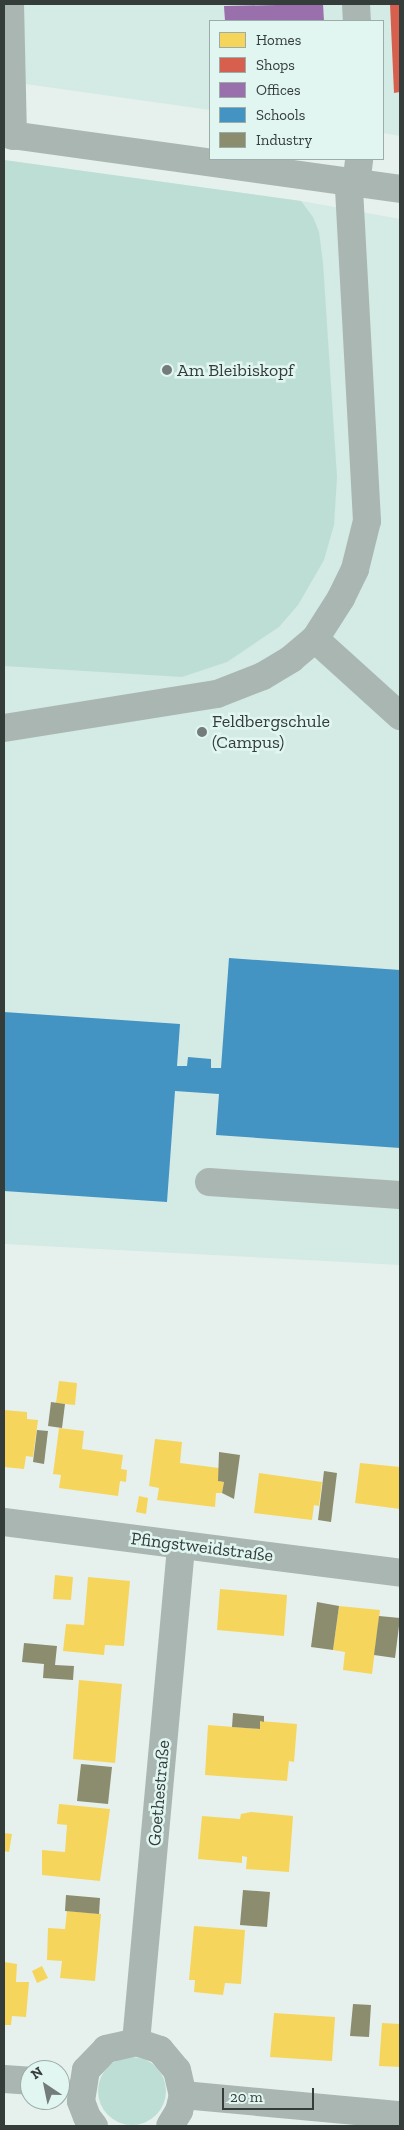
<!DOCTYPE html>
<meta charset="utf-8">
<style>
body{margin:0}
#map{position:relative;width:404px;height:2130px;overflow:hidden;background:#e6f1ee;font-family:"Zilla Slab",serif}
div>[style]{position:absolute}
.built>*{inset:0;background:#d4eae4}
.green>*{inset:0;background:#bdded5}
.round{border-radius:50%}
.homes>*{inset:0;background:#f6d55c}
.shops>*{inset:0;background:#d6604d}
.offices>*{inset:0;background:#9970ab}
.schools>*{inset:0;background:#4393c3}
.industry>*{inset:0;background:#8c8c6e}
.minor>*{height:28px;margin:-14px;padding:0 14px;transform-origin:14px;border-radius:14px;background:#aab6b2}
.dots>*{width:14px;height:14px;translate:-50% -50%;box-sizing:border-box;border:2px solid #e1f6f0;border-radius:50%}
span{translate:-50% -50%;white-space:nowrap;text-align:center;line-height:1.15;-webkit-text-stroke:5px #e1f6f0;paint-order:stroke}
.poi-label{font-size:18px;color:#353d3b}
.left{translate:0 -50%;text-align:left}
.street-label{font-size:18px;color:#353d3b}
.frame{position:absolute;inset:0;border:5px solid #353d3b;pointer-events:none}
.legend{position:absolute;left:209px;top:20px;width:175px;height:140px;box-sizing:border-box;background:#e1f6f0;border:1px solid #9caca8;margin:0;padding:6px 9px;list-style:none;font-size:15px;color:#353d3b}
.legend li{display:flex;align-items:center;gap:10px;height:25px}
.legend b{width:25px;border:1px solid #9caca8}
.north{position:absolute;left:20px;top:2060px;width:50px;height:50px;box-sizing:border-box;background:#e1f6f0;border:1px solid #9caca8;border-radius:50%;rotate:326deg;font-size:14px;font-weight:700;line-height:20px;text-align:center;color:#353d3b}
.north::after{content:'';display:block;margin:auto;width:18px;height:22px;background:#737c7a;clip-path:polygon(50% 0,100% 100%,50% 72%,0 100%)}
.scale{position:absolute;left:222px;top:2088px;width:92px;height:22px;box-sizing:border-box;border:2px solid #353d3b;border-top:0;padding-left:6px;font-size:15px;line-height:18px;white-space:nowrap;color:#353d3b;-webkit-text-stroke:4px #e1f6f0;paint-order:stroke}
</style>
<div id="map">
<div class="built">
<i style="clip-path:polygon(4px 4px,400px 4px,400px 136px,383px 133px,383px 21px,210px 21px,210px 110px,4px 81px)"></i>
<i style="clip-path:polygon(4px 160px,301px 201px,400px 219px,400px 1265px,4px 1244px)"></i>
</div>
<div class="green">
<i style="clip-path:polygon(4px 160px,301px 201px,313px 217px,319px 232px,323px 263px,337px 477px,334px 525px,324px 560px,298px 605px,279px 627px,227px 662px,182px 677px,4px 666px)"></i>
<i class="round" style="left:98px;top:2057px;width:68px;height:68px"></i>
</div>
<div class="homes">
<i style="clip-path:polygon(59px 1381px,77px 1383px,75px 1405px,56px 1403px)"></i>
<i style="clip-path:polygon(4px 1410px,27px 1412px,27px 1419px,38px 1420px,33px 1457px,26px 1456px,24px 1469px,4px 1467px)"></i>
<i style="clip-path:polygon(59px 1428px,84px 1431px,82px 1449px,123px 1455px,121px 1469px,127px 1470px,126px 1482px,120px 1481px,118px 1496px,59px 1488px,61px 1475px,53px 1474px)"></i>
<i style="clip-path:polygon(155px 1439px,182px 1442px,180px 1463px,219px 1468px,218px 1481px,224px 1482px,222px 1493px,216px 1493px,215px 1507px,157px 1500px,159px 1488px,149px 1486px)"></i>
<i style="clip-path:polygon(360px 1463px,400px 1467px,400px 1509px,355px 1503px)"></i>
<i style="clip-path:polygon(259px 1473px,322px 1482px,319px 1506px,314px 1505px,312px 1520px,254px 1513px)"></i>
<i style="clip-path:polygon(139px 1496px,148px 1498px,146px 1514px,136px 1512px)"></i>
<i style="clip-path:polygon(55px 1575px,73px 1577px,71px 1600px,53px 1599px)"></i>
<i style="clip-path:polygon(88px 1577px,130px 1581px,124px 1646px,105px 1645px,104px 1655px,63px 1651px,66px 1624px,84px 1625px)"></i>
<i style="clip-path:polygon(220px 1589px,287px 1595px,284px 1636px,217px 1630px)"></i>
<i style="clip-path:polygon(339px 1606px,380px 1610px,372px 1674px,343px 1670px,345px 1652px,333px 1650px)"></i>
<i style="clip-path:polygon(79px 1680px,122px 1684px,115px 1763px,73px 1759px)"></i>
<i style="clip-path:polygon(260px 1721px,297px 1724px,294px 1762px,289px 1761px,287px 1781px,205px 1775px,208px 1725px,260px 1729px)"></i>
<i style="clip-path:polygon(59px 1804px,110px 1809px,100px 1881px,42px 1875px,42px 1850px,65px 1852px,67px 1825px,57px 1824px)"></i>
<i style="clip-path:polygon(251px 1812px,293px 1816px,289px 1872px,246px 1869px,247px 1857px,242px 1856px,242px 1863px,198px 1859px,202px 1816px,240px 1819px,241px 1814px)"></i>
<i style="clip-path:polygon(4px 1833px,12px 1834px,9px 1852px,4px 1851px)"></i>
<i style="clip-path:polygon(67px 1911px,101px 1914px,95px 1981px,60px 1978px,62px 1961px,47px 1960px,48px 1928px,65px 1929px)"></i>
<i style="clip-path:polygon(194px 1926px,245px 1930px,241px 1984px,225px 1983px,223px 1995px,194px 1992px,195px 1980px,189px 1980px)"></i>
<i style="clip-path:polygon(4px 1962px,17px 1964px,16px 1982px,29px 1982px,26px 2017px,12px 2016px,11px 2025px,4px 2025px)"></i>
<i style="clip-path:polygon(42px 1966px,48px 1978px,37px 1983px,32px 1971px)"></i>
<i style="clip-path:polygon(274px 2013px,335px 2017px,332px 2061px,270px 2057px)"></i>
<i style="clip-path:polygon(382px 2023px,400px 2024px,400px 2067px,379px 2066px)"></i>
</div>
<div class="shops">
<i style="clip-path:polygon(390px 4px,400px 4px,400px 92px,394px 93px)"></i>
</div>
<div class="offices">
<i style="clip-path:polygon(323px 4px,324px 21px,225px 21px,224px 6px)"></i>
</div>
<div class="schools">
<i style="clip-path:polygon(229px 958px,400px 970px,400px 1148px,216px 1135px,219px 1094px,175px 1091px,167px 1202px,4px 1191px,4px 1012px,180px 1024px,177px 1066px,187px 1066px,188px 1057px,211px 1059px,211px 1068px,221px 1068px)"></i>
</div>
<div class="industry">
<i style="clip-path:polygon(51px 1402px,65px 1404px,62px 1428px,48px 1426px)"></i>
<i style="clip-path:polygon(37px 1430px,48px 1431px,44px 1464px,33px 1462px)"></i>
<i style="clip-path:polygon(219px 1452px,240px 1455px,234px 1499px,222px 1493px,224px 1482px,218px 1481px)"></i>
<i style="clip-path:polygon(324px 1471px,337px 1473px,331px 1522px,318px 1520px)"></i>
<i style="clip-path:polygon(317px 1602px,339px 1606px,333px 1650px,311px 1647px)"></i>
<i style="clip-path:polygon(379px 1616px,400px 1618px,395px 1658px,374px 1655px)"></i>
<i style="clip-path:polygon(24px 1643px,57px 1646px,55px 1665px,74px 1666px,73px 1680px,43px 1678px,44px 1664px,22px 1662px)"></i>
<i style="clip-path:polygon(233px 1713px,264px 1716px,264px 1722px,260px 1721px,260px 1729px,232px 1727px)"></i>
<i style="clip-path:polygon(81px 1764px,112px 1767px,108px 1804px,77px 1801px)"></i>
<i style="clip-path:polygon(243px 1890px,270px 1892px,267px 1927px,240px 1925px)"></i>
<i style="clip-path:polygon(66px 1895px,100px 1898px,99px 1914px,65px 1911px)"></i>
<i style="clip-path:polygon(353px 2004px,371px 2005px,369px 2037px,350px 2036px)"></i>
</div>
<div class="minor">
<i style="left:10px;top:4px;width:132px;rotate:88.7deg"></i>
<i style="left:356px;top:4px;width:17px;rotate:87deg"></i>
<i style="left:4px;top:134px;width:400px;rotate:7.9deg"></i>
<i style="left:356px;top:185px;width:26px;rotate:-83deg"></i>
<i style="left:315px;top:639px;width:115px;rotate:42.2deg"></i>
<i style="left:4px;top:728px;width:216px;rotate:-9.1deg"></i>
<i style="left:217px;top:694px;width:49px;rotate:-21.4deg"></i>
<i style="left:263px;top:676px;width:33px;rotate:-31deg"></i>
<i style="left:291px;top:659px;width:31px;rotate:-40deg"></i>
<i style="left:315px;top:639px;width:49px;rotate:-57.6deg"></i>
<i style="left:341px;top:598px;width:32px;rotate:-64deg"></i>
<i style="left:355px;top:569px;width:49px;rotate:-76deg"></i>
<i style="left:367px;top:521px;width:337px;rotate:-93.1deg"></i>
<i style="left:209px;top:1182px;width:191px;rotate:3.9deg"></i>
<i style="left:4px;top:1522px;width:399px;rotate:7.3deg"></i>
<i style="left:136px;top:2042px;width:499px;rotate:-84.8deg"></i>
<i style="left:4px;top:2079px;width:26px;rotate:4deg"></i>
<i style="left:183px;top:2095px;width:218px;rotate:5.3deg"></i>
<i style="left:94px;top:2126px;width:11px;rotate:-128deg"></i>
<i style="left:87px;top:2117px;width:17px;rotate:-111deg"></i>
<i style="left:81px;top:2101px;width:31px;rotate:-81deg"></i>
<i style="left:86px;top:2070px;width:29px;rotate:-46deg"></i>
<i style="left:106px;top:2049px;width:31px;rotate:-13deg"></i>
<i style="left:136px;top:2042px;width:25px;rotate:18deg"></i>
<i style="left:160px;top:2050px;width:26px;rotate:50deg"></i>
<i style="left:177px;top:2070px;width:26px;rotate:77deg"></i>
<i style="left:183px;top:2095px;width:16px;rotate:104deg"></i>
<i style="left:179px;top:2111px;width:17px;rotate:121deg"></i>
</div>
<div class="dots">
<i style="left:167px;top:370px;background:#737c7a"></i>
<i style="left:202px;top:732px;background:#737c7a"></i>
</div>
<div class="poi-label">
<span class="left" style="left:177px;top:370px">Am Bleibiskopf</span>
<span class="left" style="left:212px;top:732px">Feldbergschule<br>(Campus)</span>
</div>
<div class="street-label">
<span style="left:202px;top:1547px;rotate:7deg">Pfingstweidstraße</span>
<span style="left:159px;top:1793px;rotate:-85deg">Goethestraße</span>
</div>
<div class="frame"></div>
<ul class="legend">
<li><b style="height:14px;background:#f6d55c"></b>Homes</li>
<li><b style="height:14px;background:#d6604d"></b>Shops</li>
<li><b style="height:14px;background:#9970ab"></b>Offices</li>
<li><b style="height:14px;background:#4393c3"></b>Schools</li>
<li><b style="height:14px;background:#8c8c6e"></b>Industry</li>
</ul>
<div class="north">N</div>
<div class="scale">20 m</div>
</div>
